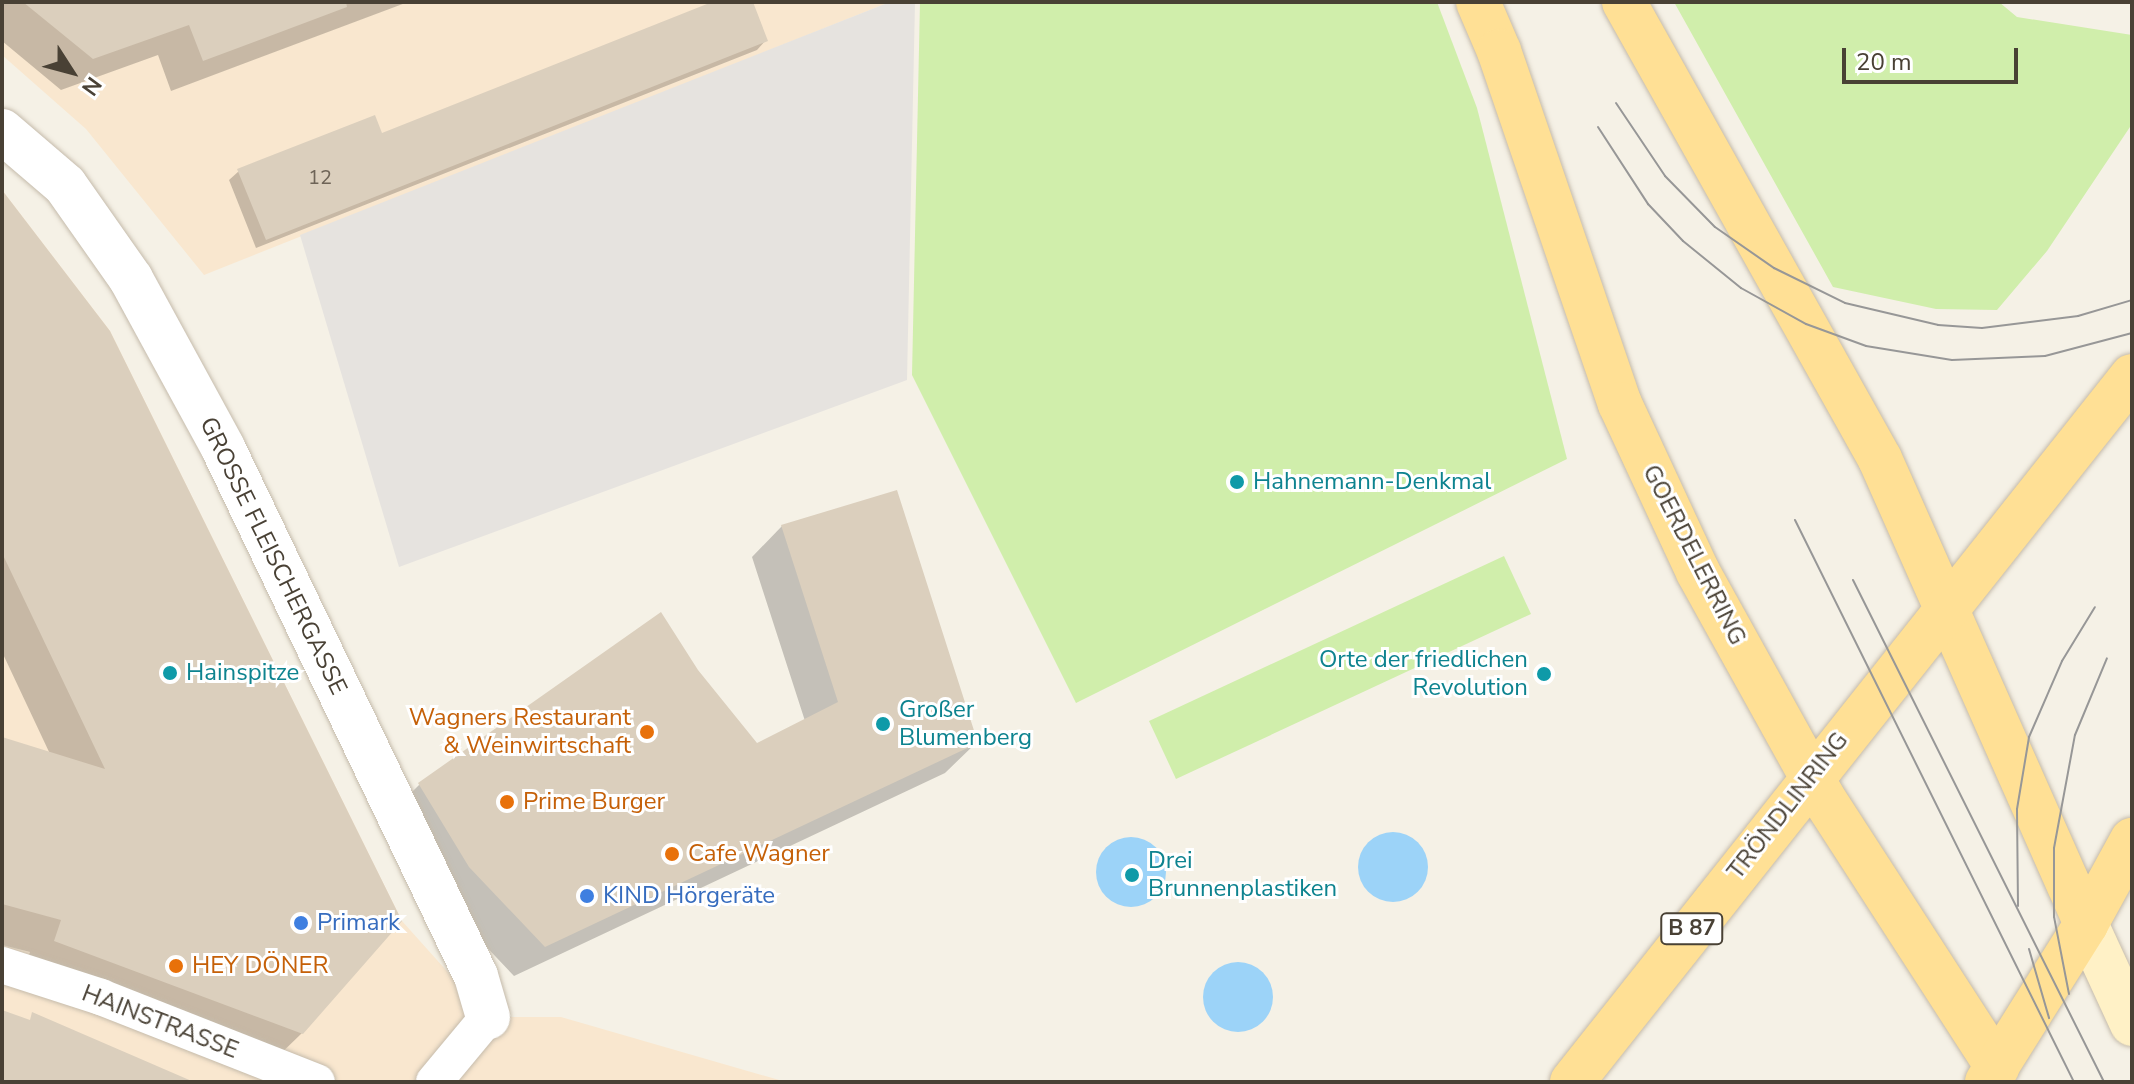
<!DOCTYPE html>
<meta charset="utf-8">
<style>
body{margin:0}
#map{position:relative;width:2134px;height:1084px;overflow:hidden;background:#f5f1e6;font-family:"Nunito Sans",sans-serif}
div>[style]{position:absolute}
.commercial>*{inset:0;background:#f9e7cf}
.green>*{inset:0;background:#d0eeab}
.parking>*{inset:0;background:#e6e3df}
.water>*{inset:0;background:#9cd3f8}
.round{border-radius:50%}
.shadow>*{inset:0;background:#0003}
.building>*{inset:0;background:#dbcfbd}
.roads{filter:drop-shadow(0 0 2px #c5bbab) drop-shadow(0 0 2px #c5bbab)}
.pedestrian>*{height:36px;margin:-18px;padding:0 18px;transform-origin:18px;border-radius:18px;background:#fff}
.minor>*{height:44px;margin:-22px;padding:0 22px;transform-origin:22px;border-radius:22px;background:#fff}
.secondary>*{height:44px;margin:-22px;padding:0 22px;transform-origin:22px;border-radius:22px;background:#fff1c6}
.primary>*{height:44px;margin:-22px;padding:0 22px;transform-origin:22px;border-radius:22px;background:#ffe095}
.tram>*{height:2px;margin:-1px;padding:0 1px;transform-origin:1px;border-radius:1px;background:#979797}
.dots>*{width:22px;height:22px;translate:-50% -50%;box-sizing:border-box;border:4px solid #fff;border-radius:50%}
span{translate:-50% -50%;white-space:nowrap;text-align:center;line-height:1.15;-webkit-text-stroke:6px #fff;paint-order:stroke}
.number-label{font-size:20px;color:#6e6457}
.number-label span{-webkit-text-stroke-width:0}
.shield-label span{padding:2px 6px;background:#fff;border:2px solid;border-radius:6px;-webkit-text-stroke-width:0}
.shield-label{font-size:22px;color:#494135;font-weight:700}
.culture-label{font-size:24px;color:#0d838f}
.left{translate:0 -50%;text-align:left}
.right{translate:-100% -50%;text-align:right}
.street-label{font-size:24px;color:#494135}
.food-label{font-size:24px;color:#c56008}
.shop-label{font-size:24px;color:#366cbe}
.frame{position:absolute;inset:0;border:4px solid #494135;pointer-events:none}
.north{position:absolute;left:32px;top:32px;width:80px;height:80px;-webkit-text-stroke:6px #fff;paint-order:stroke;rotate:126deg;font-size:22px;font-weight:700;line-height:32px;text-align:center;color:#494135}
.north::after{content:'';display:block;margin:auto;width:28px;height:36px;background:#494135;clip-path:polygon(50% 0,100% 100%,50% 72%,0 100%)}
.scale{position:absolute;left:1842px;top:48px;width:176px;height:36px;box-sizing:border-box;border:4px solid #494135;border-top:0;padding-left:10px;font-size:24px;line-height:28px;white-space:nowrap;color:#494135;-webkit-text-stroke:6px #fff;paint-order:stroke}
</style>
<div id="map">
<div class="commercial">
<i style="clip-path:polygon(2px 2px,890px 2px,204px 275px,86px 129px,2px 55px)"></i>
<i style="clip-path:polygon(2px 190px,110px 331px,402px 921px,488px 1017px,561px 1017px,786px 1082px,2px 1082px)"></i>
</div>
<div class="green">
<i style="clip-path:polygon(920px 2px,1437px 2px,1477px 108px,1567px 459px,1076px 703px,912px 375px)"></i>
<i style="clip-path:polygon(1674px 2px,1999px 2px,2017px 17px,2132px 35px,2132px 124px,2047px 251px,1997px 310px,1936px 309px,1833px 287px)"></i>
<i style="clip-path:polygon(1504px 556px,1531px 614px,1176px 779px,1149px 721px)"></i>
</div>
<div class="parking">
<i style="clip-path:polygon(890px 2px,915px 2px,907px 380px,399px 567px,300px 235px)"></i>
</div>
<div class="water">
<i class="round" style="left:1358px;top:832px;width:70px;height:70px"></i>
<i class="round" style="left:1096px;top:837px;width:70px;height:70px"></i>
<i class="round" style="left:1203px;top:962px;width:70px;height:70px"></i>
</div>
<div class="shadow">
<i style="clip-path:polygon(2px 2px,408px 2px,171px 91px,158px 55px,61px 90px,2px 41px)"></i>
<i style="clip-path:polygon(717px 2px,751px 2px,766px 40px,757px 50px,256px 248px,229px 180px,239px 171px,381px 135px)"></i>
<i style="clip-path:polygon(2px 193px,302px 1033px,269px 1065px,23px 973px,30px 952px,2px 945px,2px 739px,50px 754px,2px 652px)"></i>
<i style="clip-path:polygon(782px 526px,976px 743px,945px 773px,514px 976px,439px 897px,390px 814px,420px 784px,697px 671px,756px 745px,805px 721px,752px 557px)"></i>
</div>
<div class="building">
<i style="clip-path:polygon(23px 2px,346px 2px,347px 7px,203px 61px,189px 25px,93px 59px)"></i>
<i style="clip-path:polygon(712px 2px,753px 2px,768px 41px,266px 240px,237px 169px,375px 115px,382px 133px)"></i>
<i style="clip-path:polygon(2px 190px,110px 331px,402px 921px,303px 1034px,54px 941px,61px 920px,2px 904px,2px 737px,105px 769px,2px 553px)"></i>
<i style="clip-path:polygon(897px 490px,978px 743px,545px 947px,469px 867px,418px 783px,661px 612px,698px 670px,757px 743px,838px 702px,781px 525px)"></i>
<i style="clip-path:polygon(2px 1010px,30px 1020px,32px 1012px,194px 1082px,2px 1082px)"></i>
</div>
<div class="roads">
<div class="pedestrian">
<i style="left:2px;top:965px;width:104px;rotate:17.9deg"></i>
<i style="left:101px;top:997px;width:232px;rotate:21.5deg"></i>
<i style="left:434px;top:1082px;width:85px;rotate:-50.3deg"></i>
</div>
<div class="minor">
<i style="left:2px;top:131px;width:83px;rotate:40.6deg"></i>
<i style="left:65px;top:185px;width:115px;rotate:54.9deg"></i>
<i style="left:131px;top:279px;width:192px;rotate:61.4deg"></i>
<i style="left:223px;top:448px;width:585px;rotate:64.4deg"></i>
<i style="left:476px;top:976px;width:43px;rotate:73.7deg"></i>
</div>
<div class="secondary">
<i style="left:2086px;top:924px;width:110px;rotate:65.3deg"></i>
</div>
<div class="primary">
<i style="left:1478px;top:2px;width:53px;rotate:66.8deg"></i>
<i style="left:1499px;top:51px;width:373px;rotate:71.1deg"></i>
<i style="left:1620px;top:404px;width:185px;rotate:65.1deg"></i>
<i style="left:1698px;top:572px;width:256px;rotate:61deg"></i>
<i style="left:1822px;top:796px;width:323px;rotate:57.1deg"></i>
<i style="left:1624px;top:2px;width:524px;rotate:60.74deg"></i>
<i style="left:1880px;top:459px;width:509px;rotate:66.11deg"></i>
<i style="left:1572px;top:1082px;width:901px;rotate:-51.58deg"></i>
<i style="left:1987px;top:1082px;width:186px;rotate:-57.9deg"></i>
<i style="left:2086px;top:924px;width:96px;rotate:-61.3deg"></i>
</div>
</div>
<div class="tram">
<i style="left:1616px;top:103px;width:88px;rotate:56.1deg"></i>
<i style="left:1665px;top:176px;width:71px;rotate:45.6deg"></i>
<i style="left:1715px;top:227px;width:72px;rotate:34.8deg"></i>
<i style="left:1774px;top:268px;width:79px;rotate:26.2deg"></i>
<i style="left:1845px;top:303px;width:96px;rotate:13.3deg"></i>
<i style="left:1938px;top:325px;width:44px;rotate:3.9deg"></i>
<i style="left:1982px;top:328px;width:97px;rotate:-7.1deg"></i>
<i style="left:2078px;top:316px;width:56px;rotate:-16.5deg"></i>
<i style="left:1598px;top:127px;width:92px;rotate:57deg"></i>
<i style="left:1648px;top:204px;width:51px;rotate:46.6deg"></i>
<i style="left:1683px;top:241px;width:75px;rotate:39deg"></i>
<i style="left:1741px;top:288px;width:74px;rotate:29deg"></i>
<i style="left:1806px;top:324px;width:64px;rotate:20.1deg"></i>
<i style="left:1866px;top:346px;width:87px;rotate:9.2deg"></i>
<i style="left:1952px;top:360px;width:93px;rotate:-2.5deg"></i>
<i style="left:2045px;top:356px;width:90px;rotate:-14.8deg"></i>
<i style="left:1795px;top:520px;width:627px;rotate:63.6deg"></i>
<i style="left:1853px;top:580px;width:561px;rotate:63.43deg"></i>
<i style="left:2018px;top:906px;width:97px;rotate:-90.6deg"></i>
<i style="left:2017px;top:809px;width:73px;rotate:-80.5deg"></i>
<i style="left:2029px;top:737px;width:83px;rotate:-66.5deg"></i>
<i style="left:2062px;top:661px;width:63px;rotate:-58.6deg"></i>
<i style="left:2029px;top:949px;width:72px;rotate:73.8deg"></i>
<i style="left:2069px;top:994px;width:78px;rotate:-101deg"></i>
<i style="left:2054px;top:917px;width:69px;rotate:-90deg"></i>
<i style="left:2054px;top:848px;width:115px;rotate:-79.5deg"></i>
<i style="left:2075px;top:735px;width:83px;rotate:-67.4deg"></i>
</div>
<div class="dots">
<i style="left:1237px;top:482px;background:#0f9aa8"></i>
<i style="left:170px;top:673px;background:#0f9aa8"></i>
<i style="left:1544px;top:674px;background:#0f9aa8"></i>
<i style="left:883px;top:724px;background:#0f9aa8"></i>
<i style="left:647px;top:732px;background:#e8710a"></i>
<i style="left:507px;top:802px;background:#e8710a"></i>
<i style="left:672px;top:854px;background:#e8710a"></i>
<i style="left:1132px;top:875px;background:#0f9aa8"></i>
<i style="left:587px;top:896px;background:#3f7fe0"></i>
<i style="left:301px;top:923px;background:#3f7fe0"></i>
<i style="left:176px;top:966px;background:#e8710a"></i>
</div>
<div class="number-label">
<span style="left:320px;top:177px">12</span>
</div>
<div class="shield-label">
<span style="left:1692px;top:929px">B 87</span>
</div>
<div class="culture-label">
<span class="left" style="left:1253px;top:482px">Hahnemann-Denkmal</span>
<span class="right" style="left:1528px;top:674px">Orte der friedlichen<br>Revolution</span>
<span class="left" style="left:186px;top:673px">Hainspitze</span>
<span class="left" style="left:899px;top:724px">Großer<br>Blumenberg</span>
<span class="left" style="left:1148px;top:875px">Drei<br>Brunnenplastiken</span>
</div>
<div class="street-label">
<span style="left:1694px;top:555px;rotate:63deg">GOERDELERRING</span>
<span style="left:273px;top:556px;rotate:64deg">GROSSE FLEISCHERGASSE</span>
<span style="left:1788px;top:806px;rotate:-52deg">TRÖNDLINRING</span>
<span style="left:160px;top:1022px;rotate:21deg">HAINSTRASSE</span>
</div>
<div class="food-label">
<span class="right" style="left:631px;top:732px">Wagners Restaurant<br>&amp; Weinwirtschaft</span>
<span class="left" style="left:523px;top:802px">Prime Burger</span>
<span class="left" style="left:688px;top:854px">Cafe Wagner</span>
<span class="left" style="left:192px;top:966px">HEY DÖNER</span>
</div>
<div class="shop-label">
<span class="left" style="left:603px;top:896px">KIND Hörgeräte</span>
<span class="left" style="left:317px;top:923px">Primark</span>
</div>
<div class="frame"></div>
<div class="north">N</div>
<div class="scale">20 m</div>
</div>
